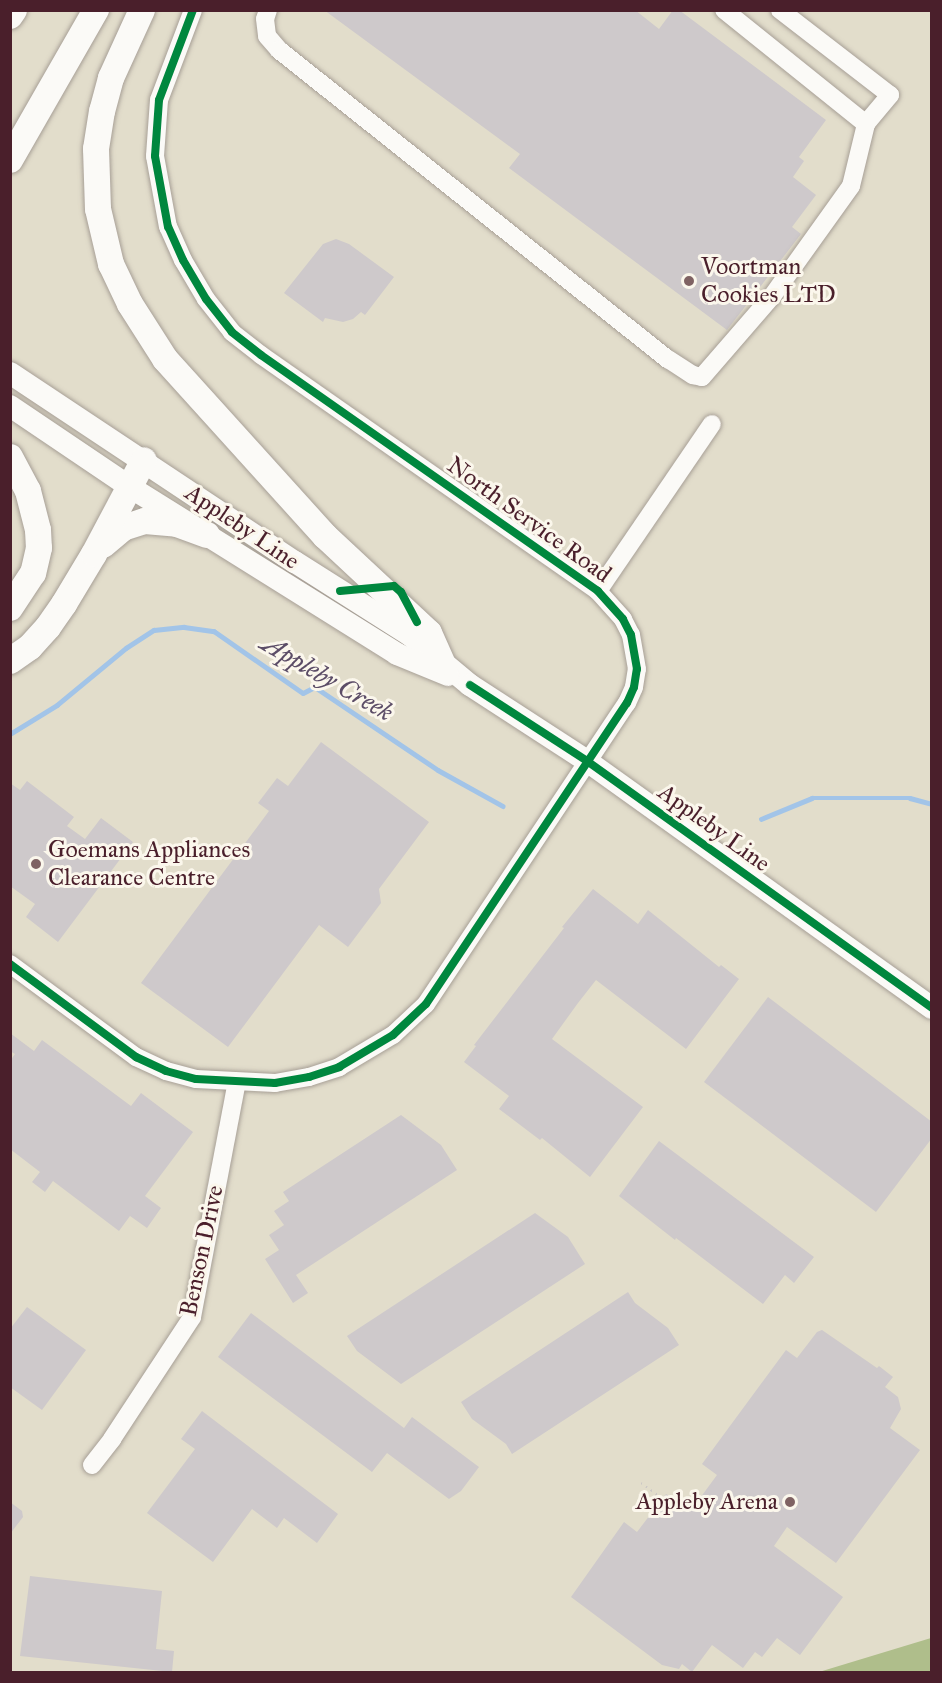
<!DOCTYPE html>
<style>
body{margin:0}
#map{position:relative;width:942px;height:1683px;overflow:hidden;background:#e2ddcb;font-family:"IM FELL Great Primer",serif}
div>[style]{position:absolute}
.forest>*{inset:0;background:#afbe8b}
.stream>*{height:4.5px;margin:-2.25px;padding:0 2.25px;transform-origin:2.25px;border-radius:2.25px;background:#a2c4e8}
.building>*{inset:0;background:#cec9cb}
.path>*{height:2px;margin-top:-1px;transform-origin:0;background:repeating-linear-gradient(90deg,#ccc8c5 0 1.5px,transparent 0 6px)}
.roads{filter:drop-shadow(0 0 2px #a79f96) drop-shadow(0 0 2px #a79f96)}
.minor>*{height:18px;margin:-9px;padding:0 9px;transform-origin:9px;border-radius:9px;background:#fbfaf7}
.major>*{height:22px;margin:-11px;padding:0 11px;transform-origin:11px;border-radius:11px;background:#fbfaf7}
.highway>*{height:26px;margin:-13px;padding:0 13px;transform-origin:13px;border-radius:13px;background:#fbfaf7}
.cycleway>*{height:8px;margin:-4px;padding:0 4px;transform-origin:4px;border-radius:4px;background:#00873e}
.dots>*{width:16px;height:16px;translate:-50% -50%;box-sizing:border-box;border:3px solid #fbf7ec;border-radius:50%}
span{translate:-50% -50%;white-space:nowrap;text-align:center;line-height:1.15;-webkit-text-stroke:6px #fbf7ec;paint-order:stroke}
.poi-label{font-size:24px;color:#4a1f2b}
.left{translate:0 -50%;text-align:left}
.right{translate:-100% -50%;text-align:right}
.street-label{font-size:24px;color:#4a1f2b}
.water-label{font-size:26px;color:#5c4d67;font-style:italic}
.frame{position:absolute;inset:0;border:12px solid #4a1f2b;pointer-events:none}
</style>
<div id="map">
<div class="forest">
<i style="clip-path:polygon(931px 1638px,931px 1672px,819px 1672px)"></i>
</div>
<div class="stream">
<i style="left:10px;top:734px;width:55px;rotate:-31.7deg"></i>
<i style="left:57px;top:705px;width:89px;rotate:-39.6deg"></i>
<i style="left:126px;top:648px;width:33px;rotate:-33deg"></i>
<i style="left:154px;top:630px;width:30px;rotate:-6deg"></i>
<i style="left:184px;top:627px;width:30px;rotate:8deg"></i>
<i style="left:214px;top:631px;width:108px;rotate:34.9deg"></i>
<i style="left:303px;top:693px;width:13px;rotate:-27deg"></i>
<i style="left:315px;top:687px;width:148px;rotate:34deg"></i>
<i style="left:438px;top:770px;width:74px;rotate:29deg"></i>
<i style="left:761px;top:819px;width:55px;rotate:-22.4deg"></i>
<i style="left:812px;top:798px;width:98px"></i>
<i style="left:910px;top:798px;width:23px;rotate:15deg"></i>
</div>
<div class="building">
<i style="clip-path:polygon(324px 10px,635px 10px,659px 29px,673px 10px,679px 10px,826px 120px,799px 157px,804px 161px,793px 177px,816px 195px,792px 227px,801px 234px,727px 330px,509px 168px,520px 154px)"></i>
<i style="clip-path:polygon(336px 239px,349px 244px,394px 277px,365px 315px,361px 312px,353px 319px,343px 322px,325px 318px,323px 322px,284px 293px,323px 244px)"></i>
<i style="clip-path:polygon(321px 742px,429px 822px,379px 889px,381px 903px,348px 947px,319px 925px,228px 1047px,141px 983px,269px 811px,258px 803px,277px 778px,288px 786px)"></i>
<i style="clip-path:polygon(27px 781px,74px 817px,67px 826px,85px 839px,101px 818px,133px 842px,58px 942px,26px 917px,35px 904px,10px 886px,10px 783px,20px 790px)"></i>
<i style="clip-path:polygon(593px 889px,638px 924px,648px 910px,719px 967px,721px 965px,739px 979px,686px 1049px,596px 980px,578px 1003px,552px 1039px,643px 1107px,590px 1177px,542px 1138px,540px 1140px,499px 1109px,509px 1096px,464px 1062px,476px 1046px,474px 1045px,564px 928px,562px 927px)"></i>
<i style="clip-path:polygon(768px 997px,932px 1122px,932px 1138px,876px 1212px,704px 1082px)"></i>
<i style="clip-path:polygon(10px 1033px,34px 1051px,42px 1040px,131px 1106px,141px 1093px,193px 1132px,145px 1196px,161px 1208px,147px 1228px,130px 1216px,119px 1231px,53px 1181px,45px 1192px,32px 1182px,40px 1172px,10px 1149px,10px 1061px,15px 1054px,10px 1051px)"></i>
<i style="clip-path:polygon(401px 1115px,441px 1145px,457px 1170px,296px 1275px,308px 1293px,293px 1303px,265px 1259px,279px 1250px,269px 1235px,284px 1225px,274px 1211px,289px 1201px,283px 1192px)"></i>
<i style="clip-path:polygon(659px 1141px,814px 1257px,794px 1283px,785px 1275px,763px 1304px,676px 1238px,675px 1240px,619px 1196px)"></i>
<i style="clip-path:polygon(535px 1213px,568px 1237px,585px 1264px,401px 1384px,357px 1351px,347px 1336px)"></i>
<i style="clip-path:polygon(628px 1292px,635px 1303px,668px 1328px,679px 1345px,512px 1454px,506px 1444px,472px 1419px,461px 1402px)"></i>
<i style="clip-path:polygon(27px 1307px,86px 1350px,42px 1410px,10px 1387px,10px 1329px)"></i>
<i style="clip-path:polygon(251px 1313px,404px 1428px,412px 1417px,479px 1467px,461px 1491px,449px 1499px,387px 1453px,372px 1472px,218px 1357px)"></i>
<i style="clip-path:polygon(822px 1330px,877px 1368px,879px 1366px,893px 1377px,885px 1387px,898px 1397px,901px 1409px,890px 1428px,920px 1450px,836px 1563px,787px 1527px,774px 1546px,843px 1597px,800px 1655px,777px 1638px,762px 1657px,755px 1652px,743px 1668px,712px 1645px,692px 1672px,682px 1664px,679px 1669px,662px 1665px,571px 1597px,624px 1522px,637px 1532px,666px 1494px,692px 1509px,717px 1475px,702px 1464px,786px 1350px,797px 1358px,817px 1332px)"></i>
<i style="clip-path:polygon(202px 1411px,338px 1514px,317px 1543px,284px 1518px,277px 1528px,252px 1509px,213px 1562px,147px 1513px,195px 1449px,181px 1439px)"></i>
<i style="clip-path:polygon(10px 1502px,22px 1511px,23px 1517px,10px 1534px)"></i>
<i style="clip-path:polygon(30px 1576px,162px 1591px,156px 1649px,174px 1651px,172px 1672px,20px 1656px)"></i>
</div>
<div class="path">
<i style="left:641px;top:1483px;width:22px;rotate:36deg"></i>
</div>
<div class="roads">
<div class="minor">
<i style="left:268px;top:10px;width:9px;rotate:108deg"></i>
<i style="left:265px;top:19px;width:17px;rotate:83deg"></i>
<i style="left:267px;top:36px;width:18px;rotate:49deg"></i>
<i style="left:279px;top:50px;width:497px;rotate:38.5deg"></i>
<i style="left:668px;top:359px;width:30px;rotate:33deg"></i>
<i style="left:693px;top:375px;width:9px;rotate:13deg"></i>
<i style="left:702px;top:377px;width:108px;rotate:-49.1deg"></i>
<i style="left:773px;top:295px;width:134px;rotate:-54.4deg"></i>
<i style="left:851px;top:186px;width:64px;rotate:-76.4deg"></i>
<i style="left:866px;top:124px;width:182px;rotate:-141.2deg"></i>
<i style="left:780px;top:10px;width:139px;rotate:37.7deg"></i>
<i style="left:890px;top:95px;width:38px;rotate:130deg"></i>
<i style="left:598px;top:591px;width:202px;rotate:-55.7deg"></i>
<i style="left:10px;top:964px;width:157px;rotate:36.4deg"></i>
<i style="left:136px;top:1057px;width:33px;rotate:25deg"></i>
<i style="left:166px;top:1071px;width:31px;rotate:15deg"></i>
<i style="left:196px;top:1079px;width:79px;rotate:2.9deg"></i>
<i style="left:275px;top:1083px;width:35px;rotate:-10deg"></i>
<i style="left:309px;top:1077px;width:32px;rotate:-18deg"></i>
<i style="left:339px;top:1067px;width:63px;rotate:-30.7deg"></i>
<i style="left:393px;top:1035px;width:45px;rotate:-43.2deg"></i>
<i style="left:426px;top:1004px;width:362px;rotate:-56.3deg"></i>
<i style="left:627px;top:703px;width:17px;rotate:-66deg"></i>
<i style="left:634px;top:687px;width:18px;rotate:-81deg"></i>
<i style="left:637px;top:669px;width:35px;rotate:-100deg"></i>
<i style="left:631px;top:635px;width:18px;rotate:-117deg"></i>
<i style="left:623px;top:619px;width:38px;rotate:-132deg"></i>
<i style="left:598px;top:591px;width:411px;rotate:-145deg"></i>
<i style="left:261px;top:355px;width:37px;rotate:-142deg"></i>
<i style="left:232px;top:332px;width:42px;rotate:-128.2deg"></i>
<i style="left:206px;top:299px;width:45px;rotate:-120.5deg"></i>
<i style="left:183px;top:260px;width:36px;rotate:-114deg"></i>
<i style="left:168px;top:227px;width:72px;rotate:-100.4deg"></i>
<i style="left:155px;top:156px;width:56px;rotate:-85.9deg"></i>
<i style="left:159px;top:100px;width:96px;rotate:-69.3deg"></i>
<i style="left:92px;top:1465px;width:33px;rotate:-52deg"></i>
<i style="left:112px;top:1439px;width:146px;rotate:-56.7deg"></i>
<i style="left:192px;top:1317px;width:239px;rotate:-79.2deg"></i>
</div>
<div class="major">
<i style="left:10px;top:373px;width:342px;rotate:33.6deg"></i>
<i style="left:295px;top:562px;width:136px;rotate:32.4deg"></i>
<i style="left:410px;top:635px;width:78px;rotate:39.8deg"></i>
<i style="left:470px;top:685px;width:140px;rotate:33deg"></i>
<i style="left:587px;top:761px;width:424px;rotate:35.6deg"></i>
<i style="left:10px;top:406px;width:145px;rotate:34deg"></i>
<i style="left:130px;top:487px;width:315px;rotate:32deg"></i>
<i style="left:397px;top:654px;width:55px;rotate:22.4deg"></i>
</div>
<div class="highway">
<i style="left:142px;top:10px;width:75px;rotate:114.5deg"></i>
<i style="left:111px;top:78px;width:34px;rotate:105deg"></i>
<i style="left:102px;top:111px;width:38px;rotate:99deg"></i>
<i style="left:96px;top:149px;width:60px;rotate:88.1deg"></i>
<i style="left:98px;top:209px;width:57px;rotate:76.7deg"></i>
<i style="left:111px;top:264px;width:44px;rotate:64.6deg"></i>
<i style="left:130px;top:304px;width:65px;rotate:57.5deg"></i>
<i style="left:165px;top:359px;width:239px;rotate:47.9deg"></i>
<i style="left:325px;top:536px;width:142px;rotate:43deg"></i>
<i style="left:429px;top:633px;width:32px;rotate:66deg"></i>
<i style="left:10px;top:16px;width:7px;rotate:-56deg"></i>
<i style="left:10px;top:160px;width:173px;rotate:-60.2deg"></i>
<i style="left:10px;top:457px;width:38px;rotate:62deg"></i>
<i style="left:28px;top:491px;width:40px;rotate:75.6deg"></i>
<i style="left:38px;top:530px;width:18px;rotate:87deg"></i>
<i style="left:39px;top:548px;width:26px;rotate:103deg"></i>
<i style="left:33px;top:573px;width:42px;rotate:123.3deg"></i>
<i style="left:103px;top:545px;width:26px;rotate:-40deg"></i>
<i style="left:123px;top:528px;width:23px;rotate:-18deg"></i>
<i style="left:145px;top:521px;width:32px;rotate:5deg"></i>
<i style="left:177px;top:524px;width:32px;rotate:20deg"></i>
<i style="left:10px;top:661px;width:24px;rotate:-35deg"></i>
<i style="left:30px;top:647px;width:27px;rotate:-48deg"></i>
<i style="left:48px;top:627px;width:28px;rotate:-55deg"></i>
<i style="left:64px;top:604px;width:58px;rotate:-59deg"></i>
<i style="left:94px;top:554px;width:106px;rotate:-62deg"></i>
</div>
</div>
<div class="cycleway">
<i style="left:340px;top:591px;width:54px;rotate:-5.3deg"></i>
<i style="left:394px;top:586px;width:9px;rotate:41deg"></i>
<i style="left:401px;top:592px;width:34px;rotate:62deg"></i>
<i style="left:470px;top:685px;width:140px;rotate:33deg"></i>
<i style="left:587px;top:761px;width:424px;rotate:35.6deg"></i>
<i style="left:10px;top:964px;width:157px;rotate:36.4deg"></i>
<i style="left:136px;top:1057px;width:33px;rotate:25deg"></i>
<i style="left:166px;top:1071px;width:31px;rotate:15deg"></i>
<i style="left:196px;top:1079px;width:79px;rotate:2.9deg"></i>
<i style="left:275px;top:1083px;width:35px;rotate:-10deg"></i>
<i style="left:309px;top:1077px;width:32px;rotate:-18deg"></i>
<i style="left:339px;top:1067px;width:63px;rotate:-30.7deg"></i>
<i style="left:393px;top:1035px;width:45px;rotate:-43.2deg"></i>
<i style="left:426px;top:1004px;width:362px;rotate:-56.3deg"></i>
<i style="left:627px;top:703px;width:17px;rotate:-66deg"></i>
<i style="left:634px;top:687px;width:18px;rotate:-81deg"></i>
<i style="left:637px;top:669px;width:35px;rotate:-100deg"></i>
<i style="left:631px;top:635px;width:18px;rotate:-117deg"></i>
<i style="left:623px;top:619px;width:38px;rotate:-132deg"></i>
<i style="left:598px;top:591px;width:411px;rotate:-145deg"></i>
<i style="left:261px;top:355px;width:37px;rotate:-142deg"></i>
<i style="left:232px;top:332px;width:42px;rotate:-128.2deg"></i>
<i style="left:206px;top:299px;width:45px;rotate:-120.5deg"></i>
<i style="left:183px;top:260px;width:36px;rotate:-114deg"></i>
<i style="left:168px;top:227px;width:72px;rotate:-100.4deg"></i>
<i style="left:155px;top:156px;width:56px;rotate:-85.9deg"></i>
<i style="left:159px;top:100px;width:96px;rotate:-69.3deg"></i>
</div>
<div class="dots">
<i style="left:689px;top:281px;background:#7f6263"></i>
<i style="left:36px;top:864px;background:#7f6263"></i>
<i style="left:790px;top:1502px;background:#7f6263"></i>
</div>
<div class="poi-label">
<span class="left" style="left:701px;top:281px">Voortman<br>Cookies LTD</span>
<span class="left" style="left:48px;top:864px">Goemans Appliances<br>Clearance Centre</span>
<span class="right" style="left:778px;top:1502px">Appleby Arena</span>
</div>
<div class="street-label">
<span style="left:529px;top:520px;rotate:36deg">North Service Road</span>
<span style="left:242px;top:527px;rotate:34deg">Appleby Line</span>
<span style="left:714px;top:828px;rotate:36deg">Appleby Line</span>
<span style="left:202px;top:1251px;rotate:-78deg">Benson Drive</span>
</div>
<div class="water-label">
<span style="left:327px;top:678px;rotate:30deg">Appleby Creek</span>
</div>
<div class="frame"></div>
</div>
